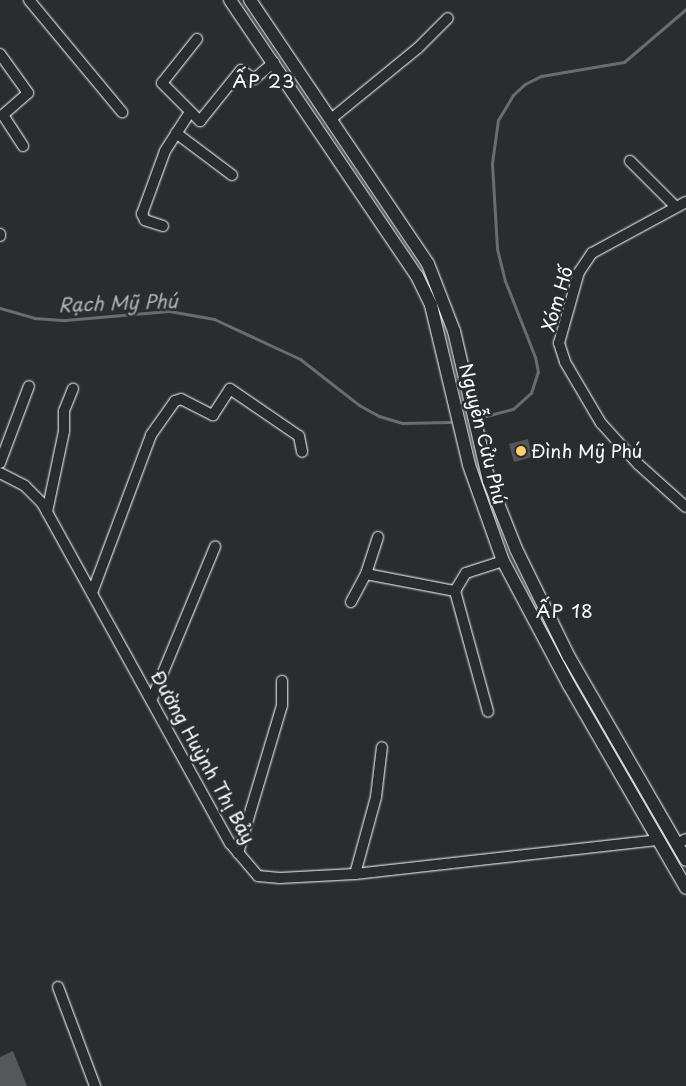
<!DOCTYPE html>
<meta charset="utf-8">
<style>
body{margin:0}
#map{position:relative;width:686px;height:1086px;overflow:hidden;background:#2a2d2e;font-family:"Playpen Sans",sans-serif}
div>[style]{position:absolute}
.stream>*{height:3px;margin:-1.5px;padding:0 1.5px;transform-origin:1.5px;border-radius:1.5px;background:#6a6c6d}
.building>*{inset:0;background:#555758}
.roads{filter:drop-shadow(0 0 1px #fff) drop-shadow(0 0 1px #fff)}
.minor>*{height:10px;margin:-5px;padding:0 5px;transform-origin:5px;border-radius:5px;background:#2a2d2e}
.major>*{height:12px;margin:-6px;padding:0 6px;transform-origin:6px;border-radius:6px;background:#2a2d2e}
.dots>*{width:14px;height:14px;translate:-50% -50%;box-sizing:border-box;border:2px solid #2a2d2e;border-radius:50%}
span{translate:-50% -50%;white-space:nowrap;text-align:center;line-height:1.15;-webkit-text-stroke:5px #2a2d2e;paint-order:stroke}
.street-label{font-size:18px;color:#fff}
.poi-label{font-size:18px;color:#fff}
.left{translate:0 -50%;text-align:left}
.neighbourhood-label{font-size:19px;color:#fff;letter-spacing:1px}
.water-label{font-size:19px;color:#b4b6b6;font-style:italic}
</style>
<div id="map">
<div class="stream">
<i style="left:0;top:308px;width:35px;rotate:16deg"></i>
<i style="left:34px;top:318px;width:31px;rotate:4deg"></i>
<i style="left:65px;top:320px;width:104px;rotate:-4.9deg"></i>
<i style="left:169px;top:311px;width:46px;rotate:10.1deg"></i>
<i style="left:214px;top:319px;width:95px;rotate:24.9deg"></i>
<i style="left:300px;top:359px;width:75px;rotate:37.9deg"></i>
<i style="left:359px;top:405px;width:23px;rotate:29deg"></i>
<i style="left:379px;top:416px;width:24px;rotate:17deg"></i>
<i style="left:402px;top:423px;width:48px;rotate:-1.2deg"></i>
<i style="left:486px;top:416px;width:28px;rotate:-15deg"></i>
<i style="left:513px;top:409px;width:24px;rotate:-42deg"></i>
<i style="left:531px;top:393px;width:22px;rotate:-72deg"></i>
<i style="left:538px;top:372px;width:15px;rotate:-101deg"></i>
<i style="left:535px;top:357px;width:82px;rotate:-111.5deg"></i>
<i style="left:505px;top:281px;width:34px;rotate:-104deg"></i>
<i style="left:497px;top:248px;width:85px;rotate:-93.4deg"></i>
<i style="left:492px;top:163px;width:43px;rotate:-82.1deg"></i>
<i style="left:498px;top:120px;width:29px;rotate:-59deg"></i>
<i style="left:513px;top:95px;width:16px;rotate:-43deg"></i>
<i style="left:525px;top:84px;width:18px;rotate:-27deg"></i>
<i style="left:541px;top:76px;width:84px;rotate:-9.6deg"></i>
<i style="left:624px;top:62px;width:82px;rotate:-40.5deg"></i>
</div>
<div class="building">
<i style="clip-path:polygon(528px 439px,532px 457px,514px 462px,509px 444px)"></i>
<i style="clip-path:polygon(13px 1051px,27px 1086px,0 1086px,0 1057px)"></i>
</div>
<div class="roads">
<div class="minor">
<i style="left:29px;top:0;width:146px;rotate:50.3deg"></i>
<i style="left:197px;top:39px;width:56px;rotate:128.5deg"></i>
<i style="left:162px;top:83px;width:54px;rotate:45deg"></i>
<i style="left:200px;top:121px;width:65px;rotate:-51.2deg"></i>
<i style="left:241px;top:70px;width:16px;rotate:35deg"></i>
<i style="left:254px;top:79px;width:26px;rotate:-40deg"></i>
<i style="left:0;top:54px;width:48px;rotate:54.3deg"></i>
<i style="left:28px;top:93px;width:33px;rotate:139deg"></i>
<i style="left:3px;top:115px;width:37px;rotate:57deg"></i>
<i style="left:331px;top:119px;width:112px;rotate:-39.2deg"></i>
<i style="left:418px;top:48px;width:42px;rotate:-45deg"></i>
<i style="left:176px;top:133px;width:70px;rotate:36.9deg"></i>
<i style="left:630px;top:161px;width:65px;rotate:45deg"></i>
<i style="left:686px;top:202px;width:107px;rotate:151.5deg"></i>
<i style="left:592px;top:253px;width:23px;rotate:124deg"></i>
<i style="left:579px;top:272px;width:74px;rotate:105.7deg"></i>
<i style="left:559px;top:343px;width:20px;rotate:72deg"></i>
<i style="left:565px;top:362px;width:71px;rotate:59.5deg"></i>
<i style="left:601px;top:423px;width:55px;rotate:47.9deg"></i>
<i style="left:638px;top:464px;width:64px;rotate:41.9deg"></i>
<i style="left:163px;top:226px;width:19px;rotate:-162deg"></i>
<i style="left:145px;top:220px;width:7px;rotate:-117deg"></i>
<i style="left:142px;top:214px;width:67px;rotate:-69.9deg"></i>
<i style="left:165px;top:151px;width:46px;rotate:-57.3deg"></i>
<i style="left:0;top:234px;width:2px;rotate:90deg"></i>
<i style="left:0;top:463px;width:82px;rotate:-69.4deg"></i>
<i style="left:0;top:473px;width:28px;rotate:27deg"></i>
<i style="left:25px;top:486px;width:24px;rotate:45deg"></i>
<i style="left:42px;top:503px;width:389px;rotate:61.1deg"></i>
<i style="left:230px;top:843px;width:43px;rotate:49.7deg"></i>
<i style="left:258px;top:876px;width:22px;rotate:5deg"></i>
<i style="left:280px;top:878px;width:75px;rotate:-3.1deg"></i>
<i style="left:355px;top:874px;width:304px;rotate:-6.4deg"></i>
<i style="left:47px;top:512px;width:83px;rotate:-78.1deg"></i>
<i style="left:64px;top:431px;width:20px;rotate:-90deg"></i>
<i style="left:64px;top:411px;width:24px;rotate:-68deg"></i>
<i style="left:378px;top:537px;width:39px;rotate:108deg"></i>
<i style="left:366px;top:574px;width:91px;rotate:10.8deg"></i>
<i style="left:455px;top:591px;width:21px;rotate:-59deg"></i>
<i style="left:466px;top:573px;width:39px;rotate:-18deg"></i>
<i style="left:455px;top:591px;width:125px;rotate:74.7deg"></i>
<i style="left:92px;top:593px;width:169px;rotate:-69.5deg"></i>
<i style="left:151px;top:435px;width:42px;rotate:-54.8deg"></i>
<i style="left:175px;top:401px;width:6px;rotate:-18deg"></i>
<i style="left:181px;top:399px;width:36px;rotate:27deg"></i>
<i style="left:213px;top:415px;width:31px;rotate:-57deg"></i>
<i style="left:230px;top:389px;width:83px;rotate:34.3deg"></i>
<i style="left:299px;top:436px;width:16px;rotate:79deg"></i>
<i style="left:351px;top:602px;width:32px;rotate:-62deg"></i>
<i style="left:152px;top:699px;width:165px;rotate:-67.5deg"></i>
<i style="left:677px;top:844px;width:10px;rotate:-29deg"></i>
<i style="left:238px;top:853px;width:154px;rotate:-73.4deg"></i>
<i style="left:282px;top:705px;width:24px;rotate:-90deg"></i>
<i style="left:355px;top:874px;width:80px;rotate:-74.7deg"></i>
<i style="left:376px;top:797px;width:50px;rotate:-83.2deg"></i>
<i style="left:58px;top:987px;width:106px;rotate:69.5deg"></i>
</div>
<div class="major">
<i style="left:230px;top:0;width:333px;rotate:55.9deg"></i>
<i style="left:417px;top:276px;width:32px;rotate:64deg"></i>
<i style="left:431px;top:305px;width:164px;rotate:76.6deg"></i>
<i style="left:469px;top:465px;width:102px;rotate:70.5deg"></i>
<i style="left:503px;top:561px;width:140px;rotate:62deg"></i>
<i style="left:569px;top:685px;width:234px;rotate:60deg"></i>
<i style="left:250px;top:0;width:318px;rotate:56deg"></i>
<i style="left:428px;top:264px;width:72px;rotate:68.8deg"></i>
<i style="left:454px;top:331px;width:154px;rotate:76.9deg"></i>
<i style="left:489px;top:481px;width:73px;rotate:68.3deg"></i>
<i style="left:516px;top:549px;width:120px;rotate:63.9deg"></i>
<i style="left:569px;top:657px;width:234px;rotate:60deg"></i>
</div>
</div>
<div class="dots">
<i style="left:521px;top:451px;background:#ffd166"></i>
</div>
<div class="street-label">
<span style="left:557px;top:299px;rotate:-73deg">Xóm Hố</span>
<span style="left:483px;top:434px;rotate:76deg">Nguyễn Cửu Phú</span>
<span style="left:203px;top:757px;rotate:61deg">Đường Huỳnh Thị Bảy</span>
</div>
<div class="poi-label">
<span class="left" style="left:531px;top:451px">Đình Mỹ Phú</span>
</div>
<div class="neighbourhood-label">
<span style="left:264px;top:81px">ẤP 23</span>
<span style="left:565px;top:611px">ẤP 18</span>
</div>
<div class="water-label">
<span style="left:118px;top:303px;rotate:-2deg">Rạch Mỹ Phú</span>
</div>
</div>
